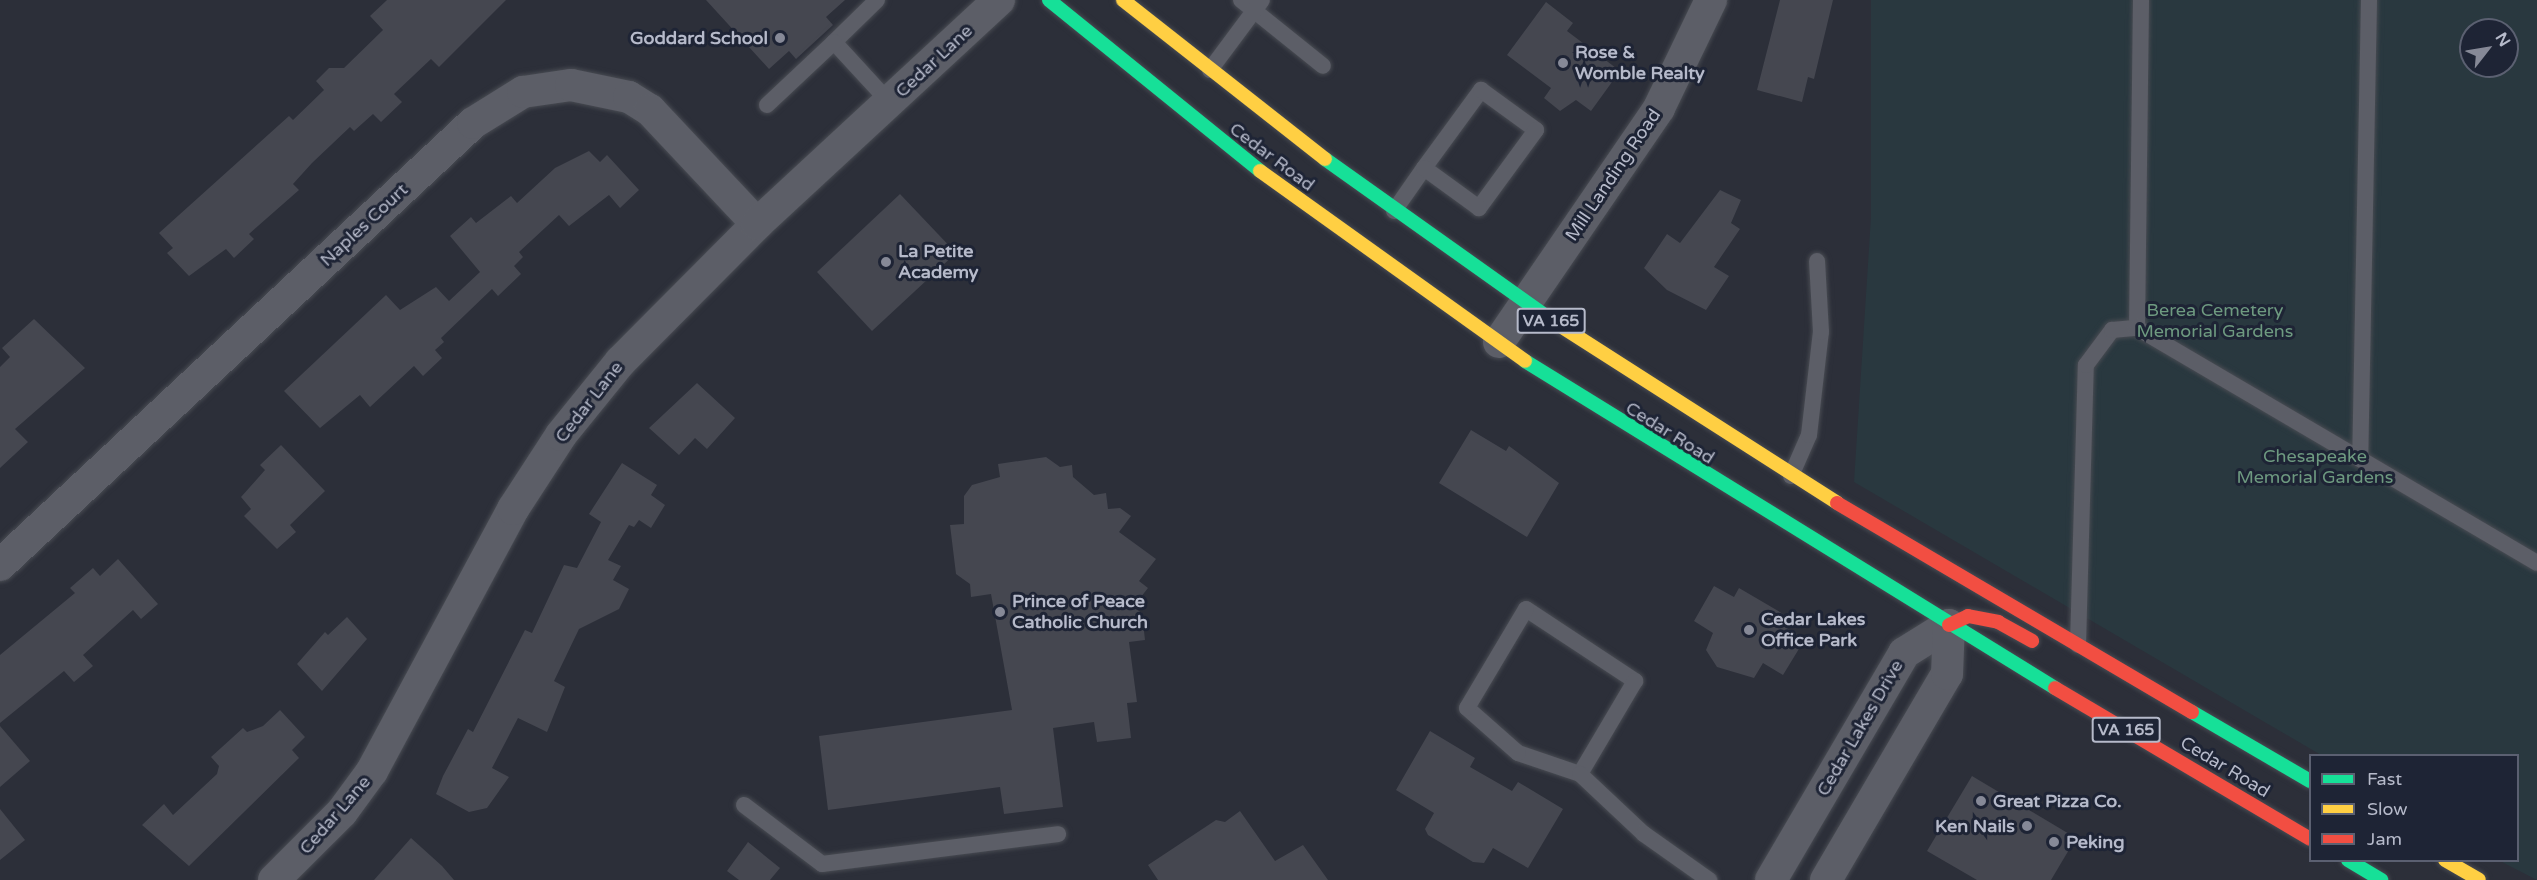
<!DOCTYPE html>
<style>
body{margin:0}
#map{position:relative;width:2537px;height:880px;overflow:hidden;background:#2c2f39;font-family:"Varela Round",sans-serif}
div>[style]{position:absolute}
.green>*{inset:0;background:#29383f}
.building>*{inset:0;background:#454750}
.roads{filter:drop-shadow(0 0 2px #484b52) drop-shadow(0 0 2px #484b52)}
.lane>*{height:16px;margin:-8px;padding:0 8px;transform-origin:8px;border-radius:8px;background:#5c5e67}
.street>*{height:32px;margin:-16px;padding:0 16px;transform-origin:16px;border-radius:16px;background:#5c5e67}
.fast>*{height:14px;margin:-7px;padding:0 7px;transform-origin:7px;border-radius:7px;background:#16e098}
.slow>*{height:14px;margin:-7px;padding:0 7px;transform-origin:7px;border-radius:7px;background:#ffcf43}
.jam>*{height:14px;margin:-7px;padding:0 7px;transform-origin:7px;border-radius:7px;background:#f24e42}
.dots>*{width:16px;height:16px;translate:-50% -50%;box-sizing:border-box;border:3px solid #1e2435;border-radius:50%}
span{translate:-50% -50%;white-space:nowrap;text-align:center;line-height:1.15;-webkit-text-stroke:6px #1e2435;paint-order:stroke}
.shield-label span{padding:2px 4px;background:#1e2435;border:2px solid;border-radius:4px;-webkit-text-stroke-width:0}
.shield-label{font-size:16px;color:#b6baca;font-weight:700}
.poi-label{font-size:18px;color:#b6baca;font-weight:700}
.right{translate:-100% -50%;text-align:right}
.left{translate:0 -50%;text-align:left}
.street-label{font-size:18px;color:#b6baca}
.park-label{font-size:18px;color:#6e9a80}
.legend{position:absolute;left:2309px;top:754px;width:210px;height:108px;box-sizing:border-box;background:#1e2435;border:2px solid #5b6071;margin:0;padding:8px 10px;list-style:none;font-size:18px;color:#b6baca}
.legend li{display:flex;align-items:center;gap:12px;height:30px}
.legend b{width:30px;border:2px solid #5b6071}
.north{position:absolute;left:2459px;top:18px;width:60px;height:60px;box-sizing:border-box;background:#1e2435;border:2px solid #5b6071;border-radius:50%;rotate:59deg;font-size:16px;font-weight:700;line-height:24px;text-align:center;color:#b6baca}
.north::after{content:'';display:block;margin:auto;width:21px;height:27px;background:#868997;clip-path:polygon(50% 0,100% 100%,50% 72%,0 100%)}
</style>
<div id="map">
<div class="green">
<i style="clip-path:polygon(evenodd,1871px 0,2537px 0,2537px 880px,2500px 861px,2518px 860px,2518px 756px,2321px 755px,1854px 482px,1871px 217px,1871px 0,2471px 30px,2507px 30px,2507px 66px,2471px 66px,2471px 30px)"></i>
</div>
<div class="building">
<i style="clip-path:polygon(387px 0,506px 0,439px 67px,431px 59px,394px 94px,402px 102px,381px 122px,373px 114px,354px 131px,350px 127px,312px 163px,293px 184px,299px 190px,249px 234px,254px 239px,234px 258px,226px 249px,189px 276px,167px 253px,173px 248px,159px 233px,289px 116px,293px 120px,324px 90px,316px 81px,329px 68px,344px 68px,383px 30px,370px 16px)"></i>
<i style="clip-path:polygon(706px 0,845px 0,826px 17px,833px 25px,796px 59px,789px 51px,769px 69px)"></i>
<i style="clip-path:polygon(1780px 0,1833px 0,1814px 79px,1808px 77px,1802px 102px,1757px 90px)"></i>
<i style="clip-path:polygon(1546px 2px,1573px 23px,1567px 31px,1620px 71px,1591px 111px,1576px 100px,1560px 111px,1544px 98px,1551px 88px,1507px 55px)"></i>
<i style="clip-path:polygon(589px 151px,600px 162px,607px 155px,639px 190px,620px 208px,609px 195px,569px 226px,559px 215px,519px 252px,523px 257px,514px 266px,521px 274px,498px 296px,492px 289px,441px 338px,444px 342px,435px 350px,442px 358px,423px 376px,414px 366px,370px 407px,360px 395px,320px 428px,284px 391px,386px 295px,400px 310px,436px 287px,449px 301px,480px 272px,450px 236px,471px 217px,476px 223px,511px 196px,517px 203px,555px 168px)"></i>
<i style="clip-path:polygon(1720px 190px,1741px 200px,1731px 223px,1740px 229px,1714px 267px,1729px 276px,1706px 310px,1667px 290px,1644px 268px,1667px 234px,1680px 243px)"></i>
<i style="clip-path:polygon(900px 194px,956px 253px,872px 331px,817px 272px)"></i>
<i style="clip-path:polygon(34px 319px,85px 368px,15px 429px,28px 442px,0 468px,0 367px,10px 357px,2px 348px)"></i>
<i style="clip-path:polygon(697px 383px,735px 418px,707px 449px,695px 438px,679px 455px,649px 428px)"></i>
<i style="clip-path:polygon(1471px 430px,1506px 451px,1509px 446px,1559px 483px,1527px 537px,1439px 483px)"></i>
<i style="clip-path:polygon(281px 445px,325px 491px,290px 525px,296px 532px,277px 549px,244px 516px,251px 509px,241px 497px,265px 470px,260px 465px)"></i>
<i style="clip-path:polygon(1046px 457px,1060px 467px,1072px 465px,1073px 477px,1094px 495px,1106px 493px,1108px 509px,1120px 508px,1131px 516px,1119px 532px,1156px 559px,1139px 581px,1148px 588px,1133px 607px,1142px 613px,1145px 640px,1129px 642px,1137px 702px,1127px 703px,1131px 738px,1097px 742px,1094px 722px,1053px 728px,1063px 807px,1004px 814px,1000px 787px,828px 810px,819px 736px,1012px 710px,991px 594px,971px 597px,970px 584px,956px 574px,950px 525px,964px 524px,964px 496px,972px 485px,1000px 477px,998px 464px)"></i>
<i style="clip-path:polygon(622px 463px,657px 485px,651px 495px,665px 505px,651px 528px,639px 520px,634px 527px,629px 525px,608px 560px,621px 566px,613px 580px,629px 589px,619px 609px,579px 629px,554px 681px,565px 687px,547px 732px,518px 718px,492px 768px,509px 777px,487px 808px,469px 812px,436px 794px,443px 776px,468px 729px,473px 732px,525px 630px,532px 633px,564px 565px,577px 568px,601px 522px,589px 514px)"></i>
<i style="clip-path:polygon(118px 559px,158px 604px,141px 619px,133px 610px,83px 655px,93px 666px,74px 682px,64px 671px,0 723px,0 655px,75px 593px,70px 588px,93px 568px,100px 576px)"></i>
<i style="clip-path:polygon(1714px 586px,1734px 597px,1739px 588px,1790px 618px,1785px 627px,1805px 639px,1783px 675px,1763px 663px,1754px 678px,1717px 667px,1706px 650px,1713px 633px,1694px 621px)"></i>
<i style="clip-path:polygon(347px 617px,367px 639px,322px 691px,297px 664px,325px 632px,328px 635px)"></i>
<i style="clip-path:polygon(280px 710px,305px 737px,292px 750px,299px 758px,189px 866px,142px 825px,164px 804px,173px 815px,217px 774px,219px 766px,211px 757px,243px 728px,247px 732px,263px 726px)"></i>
<i style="clip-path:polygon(0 726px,30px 761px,0 787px)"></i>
<i style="clip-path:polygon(1430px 731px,1475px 758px,1470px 767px,1512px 791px,1518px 782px,1563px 809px,1528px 868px,1493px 848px,1484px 863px,1473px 862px,1428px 835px,1425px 829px,1434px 813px,1396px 790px)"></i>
<i style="clip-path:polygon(1972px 776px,2076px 838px,2051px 880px,1977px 880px,1927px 851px)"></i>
<i style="clip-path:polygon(0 809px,25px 840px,0 860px)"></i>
<i style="clip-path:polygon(1240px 811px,1275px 861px,1303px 845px,1328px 880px,1158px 880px,1148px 865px,1216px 820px,1225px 822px)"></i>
<i style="clip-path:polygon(411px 838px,442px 866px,454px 880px,374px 880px)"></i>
<i style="clip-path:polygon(748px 842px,780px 868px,770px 880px,739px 880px,727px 871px)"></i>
</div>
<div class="roads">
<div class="lane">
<i style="left:877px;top:0;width:60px;rotate:135.7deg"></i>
<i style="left:834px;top:42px;width:83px;rotate:47.4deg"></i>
<i style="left:1241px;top:0;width:105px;rotate:38.8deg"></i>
<i style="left:2369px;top:0;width:459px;rotate:91.1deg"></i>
<i style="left:2360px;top:459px;width:205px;rotate:30.4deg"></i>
<i style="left:1210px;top:70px;width:87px;rotate:-53.4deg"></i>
<i style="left:767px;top:105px;width:92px;rotate:-43.2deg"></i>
<i style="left:1394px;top:211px;width:52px;rotate:-55.1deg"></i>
<i style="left:1424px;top:168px;width:97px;rotate:-53.8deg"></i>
<i style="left:1481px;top:90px;width:68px;rotate:36deg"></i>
<i style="left:1536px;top:130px;width:97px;rotate:126.2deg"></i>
<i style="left:1479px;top:208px;width:68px;rotate:-144deg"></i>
<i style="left:2137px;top:328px;width:328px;rotate:-89.3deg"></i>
<i style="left:1791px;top:476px;width:45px;rotate:-66.3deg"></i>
<i style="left:1809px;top:435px;width:104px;rotate:-83.4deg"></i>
<i style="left:1821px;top:332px;width:71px;rotate:-93.2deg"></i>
<i style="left:1526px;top:609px;width:131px;rotate:33.4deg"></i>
<i style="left:1635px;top:681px;width:108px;rotate:120.6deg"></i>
<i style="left:1580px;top:774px;width:65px;rotate:-161.3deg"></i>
<i style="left:1518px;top:753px;width:68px;rotate:-138.6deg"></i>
<i style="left:1467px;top:708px;width:115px;rotate:-59.2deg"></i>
<i style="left:2078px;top:645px;width:280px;rotate:-88.4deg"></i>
<i style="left:2086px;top:365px;width:44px;rotate:-53.4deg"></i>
<i style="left:2112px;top:330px;width:25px;rotate:-5deg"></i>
<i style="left:2137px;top:328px;width:259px;rotate:30.4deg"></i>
<i style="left:1580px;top:774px;width:88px;rotate:43.2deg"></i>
<i style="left:1644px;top:834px;width:80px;rotate:35.3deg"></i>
<i style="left:744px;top:805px;width:98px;rotate:37.1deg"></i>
<i style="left:822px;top:864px;width:238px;rotate:-7.2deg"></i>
</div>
<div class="street">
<i style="left:1499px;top:342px;width:283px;rotate:-55.6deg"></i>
<i style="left:1659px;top:108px;width:120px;rotate:-64.3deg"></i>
<i style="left:0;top:565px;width:647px;rotate:-43.06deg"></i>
<i style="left:473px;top:123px;width:59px;rotate:-31.8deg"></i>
<i style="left:523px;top:92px;width:49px;rotate:-8.3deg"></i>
<i style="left:571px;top:85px;width:59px;rotate:11.7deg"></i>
<i style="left:629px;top:97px;width:25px;rotate:32deg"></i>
<i style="left:650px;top:110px;width:156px;rotate:46.8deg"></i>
<i style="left:274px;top:880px;width:96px;rotate:-45deg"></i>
<i style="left:342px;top:812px;width:51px;rotate:-53.8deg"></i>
<i style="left:372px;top:771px;width:298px;rotate:-61.7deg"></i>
<i style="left:513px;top:509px;width:88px;rotate:-57deg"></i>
<i style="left:561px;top:435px;width:95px;rotate:-51deg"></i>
<i style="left:621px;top:361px;width:193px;rotate:-45.2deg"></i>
<i style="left:757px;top:224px;width:330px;rotate:-42.8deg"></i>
<i style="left:1771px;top:880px;width:263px;rotate:-59.6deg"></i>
<i style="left:1904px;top:653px;width:53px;rotate:-31.9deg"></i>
<i style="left:1826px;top:880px;width:239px;rotate:-59.6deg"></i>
<i style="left:1947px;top:674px;width:49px;rotate:-87.7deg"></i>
</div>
<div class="fast">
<i style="left:1049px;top:0;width:272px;rotate:39deg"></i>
<i style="left:1325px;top:159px;width:283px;rotate:35.4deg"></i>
<i style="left:1525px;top:361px;width:623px;rotate:31.67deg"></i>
<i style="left:2192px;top:712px;width:137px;rotate:30.3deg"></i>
<i style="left:2348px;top:860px;width:39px;rotate:31deg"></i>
</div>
<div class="slow">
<i style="left:1123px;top:0;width:257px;rotate:38.2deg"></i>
<i style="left:1260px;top:171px;width:326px;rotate:35.6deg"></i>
<i style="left:1556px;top:323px;width:334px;rotate:32.6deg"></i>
<i style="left:2445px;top:860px;width:39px;rotate:30deg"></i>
</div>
<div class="jam">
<i style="left:1837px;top:503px;width:412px;rotate:30.5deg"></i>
<i style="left:1949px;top:625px;width:21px;rotate:-25deg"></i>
<i style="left:1968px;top:616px;width:31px;rotate:11deg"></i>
<i style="left:1998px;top:622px;width:39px;rotate:29deg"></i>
<i style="left:2055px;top:688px;width:296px;rotate:30.6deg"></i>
</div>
</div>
<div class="dots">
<i style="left:780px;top:38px;background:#868997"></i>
<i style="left:1563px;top:63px;background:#868997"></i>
<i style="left:886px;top:262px;background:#868997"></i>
<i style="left:1000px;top:612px;background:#868997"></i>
<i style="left:1749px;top:630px;background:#868997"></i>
<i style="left:1981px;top:801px;background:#868997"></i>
<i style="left:2027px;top:826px;background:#868997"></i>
<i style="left:2054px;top:842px;background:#868997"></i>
</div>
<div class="shield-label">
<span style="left:1551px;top:321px">VA 165</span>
<span style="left:2126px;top:730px">VA 165</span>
</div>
<div class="poi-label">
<span class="right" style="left:768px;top:38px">Goddard School</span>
<span class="left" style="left:1575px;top:63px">Rose &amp;<br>Womble Realty</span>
<span class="left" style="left:898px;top:262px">La Petite<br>Academy</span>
<span class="left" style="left:1012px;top:612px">Prince of Peace<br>Catholic Church</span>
<span class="left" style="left:1761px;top:630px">Cedar Lakes<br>Office Park</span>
<span class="left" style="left:1993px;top:801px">Great Pizza Co.</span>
<span class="right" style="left:2015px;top:826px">Ken Nails</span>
<span class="left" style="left:2066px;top:842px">Peking</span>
</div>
<div class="street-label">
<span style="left:934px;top:61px;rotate:-43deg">Cedar Lane</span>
<span style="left:1272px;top:157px;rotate:37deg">Cedar Road</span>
<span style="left:1613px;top:175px;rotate:-56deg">Mill Landing Road</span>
<span style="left:364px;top:225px;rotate:-43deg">Naples Court</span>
<span style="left:589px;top:402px;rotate:-52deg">Cedar Lane</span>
<span style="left:1670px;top:433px;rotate:32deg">Cedar Road</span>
<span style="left:1860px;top:728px;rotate:-60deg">Cedar Lakes Drive</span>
<span style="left:2225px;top:767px;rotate:31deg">Cedar Road</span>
<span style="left:335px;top:815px;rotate:-49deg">Cedar Lane</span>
</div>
<div class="park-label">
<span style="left:2215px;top:321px">Berea Cemetery<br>Memorial Gardens</span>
<span style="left:2315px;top:467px">Chesapeake<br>Memorial Gardens</span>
</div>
<ul class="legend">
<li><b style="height:8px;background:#16e098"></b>Fast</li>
<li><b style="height:8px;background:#ffcf43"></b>Slow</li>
<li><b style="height:8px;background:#f24e42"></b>Jam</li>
</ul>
<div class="north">N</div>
</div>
